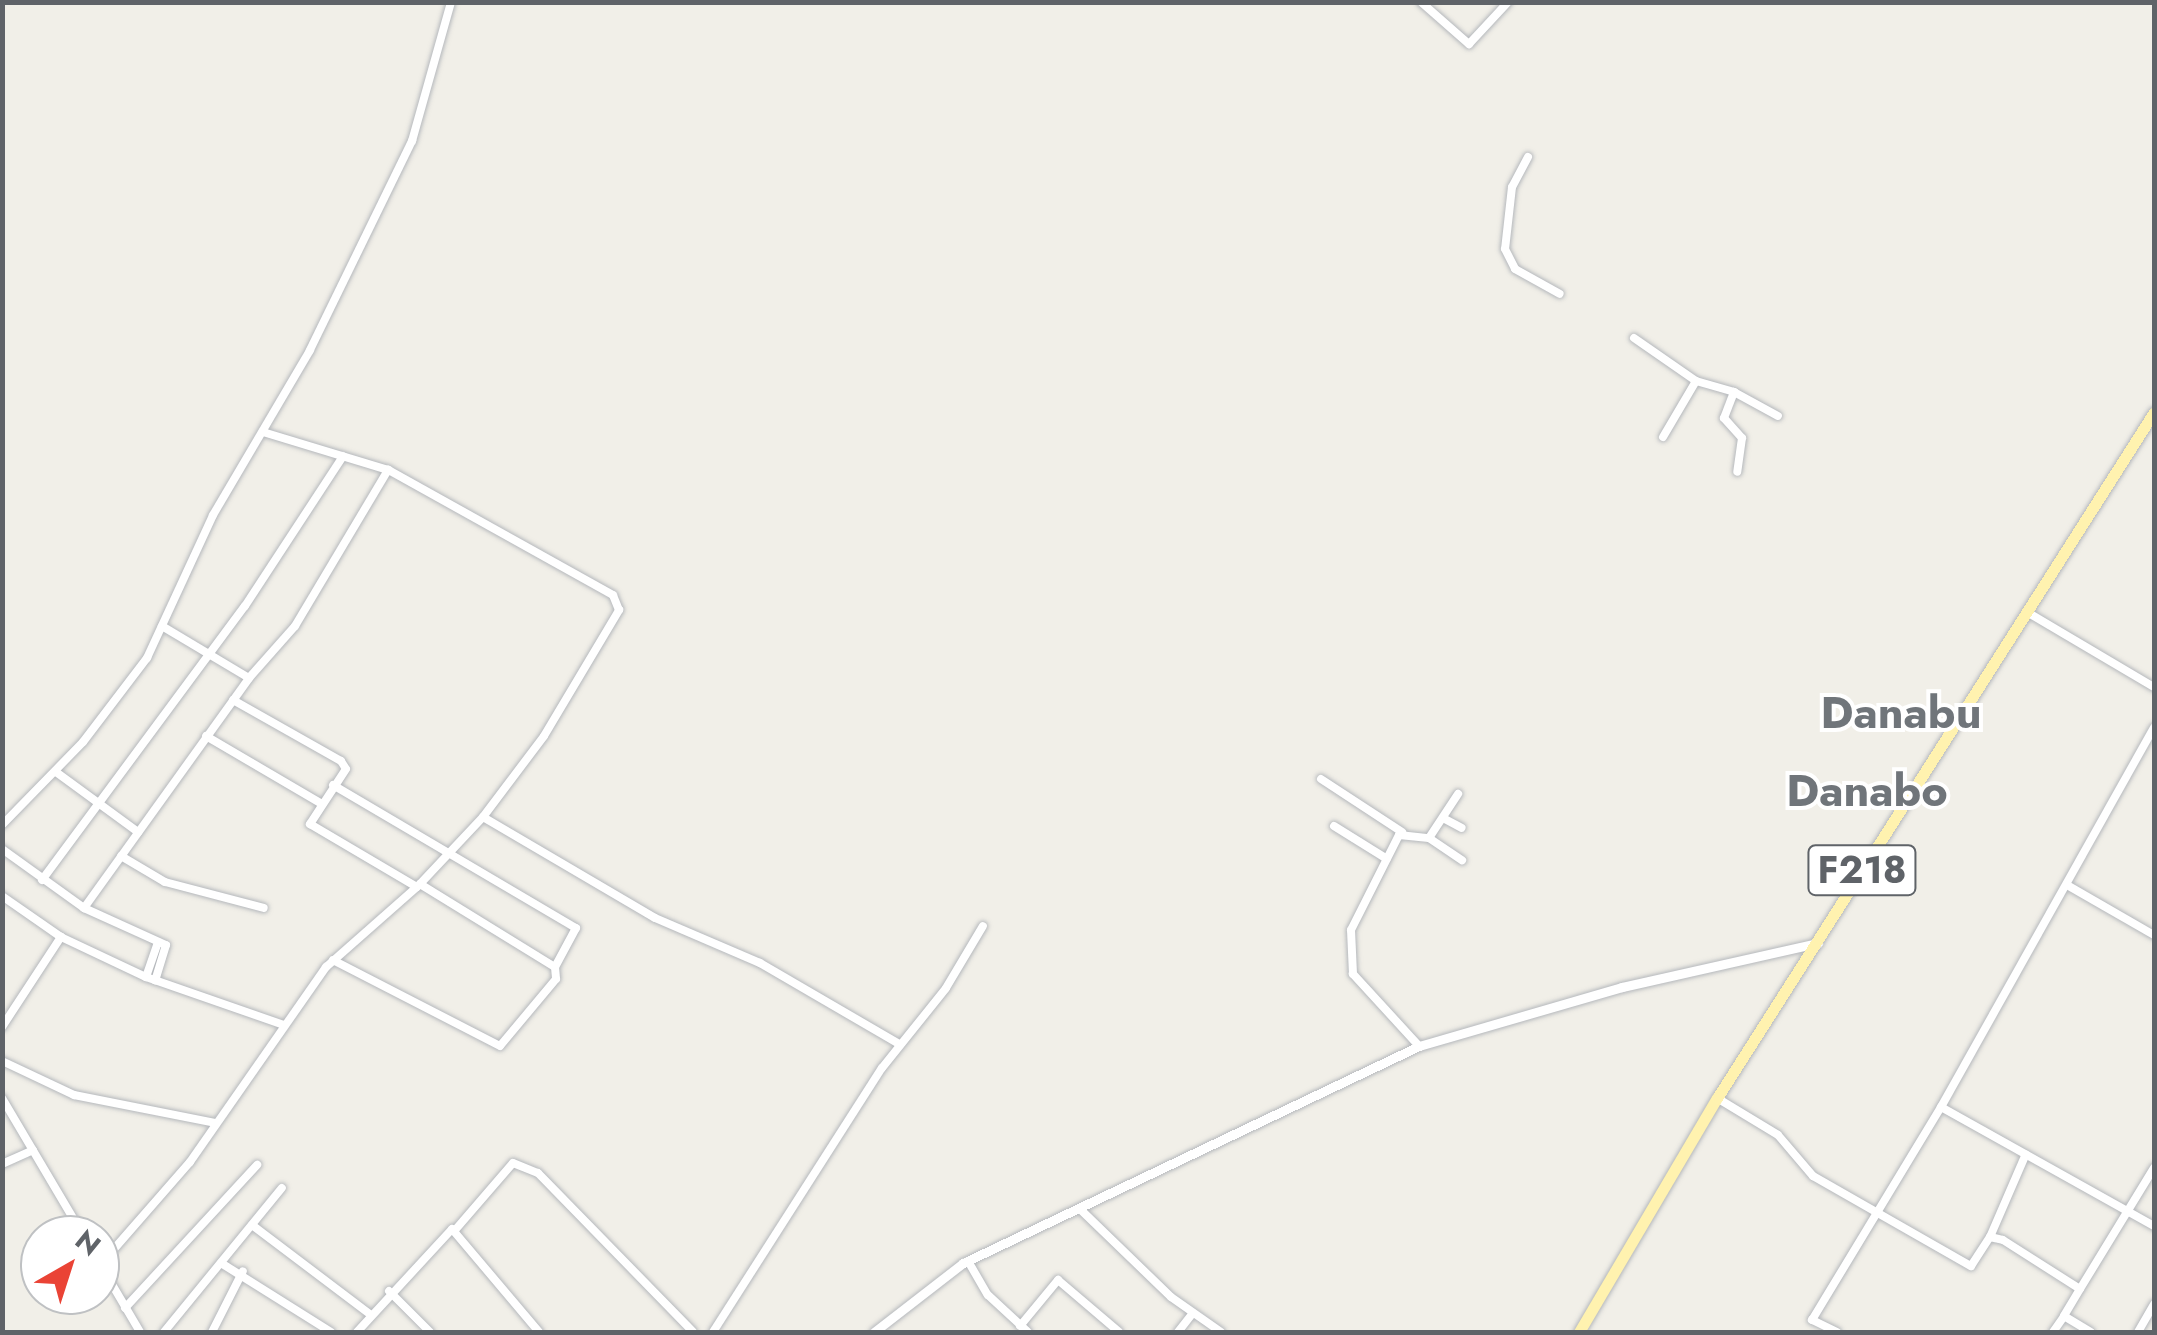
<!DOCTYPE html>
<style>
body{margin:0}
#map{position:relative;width:2157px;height:1335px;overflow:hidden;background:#f1efe8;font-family:Jost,sans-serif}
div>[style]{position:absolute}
.roads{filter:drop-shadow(0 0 2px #b5b8bc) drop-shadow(0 0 2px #b5b8bc)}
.minor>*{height:8px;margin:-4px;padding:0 4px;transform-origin:4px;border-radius:4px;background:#fff}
.tertiary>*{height:9px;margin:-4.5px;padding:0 4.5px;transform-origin:4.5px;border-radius:4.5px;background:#fff}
.primary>*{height:11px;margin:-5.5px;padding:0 5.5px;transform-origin:5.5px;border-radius:5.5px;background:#fff2af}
span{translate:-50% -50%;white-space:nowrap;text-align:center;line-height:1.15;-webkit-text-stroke:8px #fff;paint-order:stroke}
.shield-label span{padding:2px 8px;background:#fff;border:2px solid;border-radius:8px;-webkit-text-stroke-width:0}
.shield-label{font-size:38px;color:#5f6368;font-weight:700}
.quarter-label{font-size:45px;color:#70757a;font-weight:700}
.frame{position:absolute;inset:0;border:5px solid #5f6368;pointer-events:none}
.north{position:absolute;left:20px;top:1215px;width:100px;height:100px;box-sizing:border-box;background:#fff;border:2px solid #bfc1c3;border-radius:50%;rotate:39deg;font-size:28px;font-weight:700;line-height:40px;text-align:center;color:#5f6368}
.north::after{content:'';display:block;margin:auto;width:35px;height:45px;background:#ea4335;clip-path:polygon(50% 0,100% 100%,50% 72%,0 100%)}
</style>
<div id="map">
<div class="roads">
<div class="minor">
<i style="left:1421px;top:2px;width:64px;rotate:41.2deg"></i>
<i style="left:1469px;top:44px;width:57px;rotate:-47.1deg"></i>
<i style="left:1528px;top:157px;width:34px;rotate:118deg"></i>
<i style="left:1512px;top:187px;width:62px;rotate:96.4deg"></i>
<i style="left:1505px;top:249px;width:22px;rotate:63deg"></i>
<i style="left:1515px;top:269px;width:51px;rotate:29.1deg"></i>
<i style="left:1634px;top:338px;width:75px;rotate:34.7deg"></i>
<i style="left:1696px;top:381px;width:65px;rotate:120.5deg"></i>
<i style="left:1696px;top:381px;width:40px;rotate:16deg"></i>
<i style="left:1734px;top:392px;width:28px;rotate:111deg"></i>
<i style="left:1724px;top:418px;width:27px;rotate:48deg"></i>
<i style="left:1742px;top:438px;width:34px;rotate:98deg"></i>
<i style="left:1734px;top:392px;width:50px;rotate:28.6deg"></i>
<i style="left:2027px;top:612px;width:147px;rotate:30.6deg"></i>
<i style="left:162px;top:626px;width:101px;rotate:30.9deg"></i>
<i style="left:233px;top:700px;width:124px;rotate:29.5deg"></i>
<i style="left:341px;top:761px;width:9px;rotate:58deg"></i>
<i style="left:346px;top:769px;width:66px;rotate:123.2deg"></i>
<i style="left:310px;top:824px;width:124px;rotate:30.5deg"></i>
<i style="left:206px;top:736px;width:132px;rotate:30.4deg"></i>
<i style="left:56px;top:772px;width:102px;rotate:36.2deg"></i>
<i style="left:1321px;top:779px;width:97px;rotate:33.2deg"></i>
<i style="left:333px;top:785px;width:282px;rotate:30.5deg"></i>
<i style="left:576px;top:928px;width:44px;rotate:118.3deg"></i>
<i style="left:555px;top:967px;width:12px;rotate:85deg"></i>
<i style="left:556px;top:979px;width:87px;rotate:129.9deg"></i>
<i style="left:500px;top:1046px;width:188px;rotate:-152.8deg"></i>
<i style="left:483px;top:817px;width:199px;rotate:30.4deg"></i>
<i style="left:655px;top:918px;width:114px;rotate:23.2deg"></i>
<i style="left:760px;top:963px;width:161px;rotate:30.2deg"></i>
<i style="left:1443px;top:818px;width:21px;rotate:28deg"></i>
<i style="left:2px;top:825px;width:116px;rotate:-45.7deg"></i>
<i style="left:83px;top:742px;width:106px;rotate:-52.7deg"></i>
<i style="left:147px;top:658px;width:157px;rotate:-65.2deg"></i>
<i style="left:213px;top:515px;width:191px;rotate:-59.5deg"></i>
<i style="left:310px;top:350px;width:233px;rotate:-64deg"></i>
<i style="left:412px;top:141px;width:144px;rotate:-74.3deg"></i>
<i style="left:1334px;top:826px;width:62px;rotate:31.9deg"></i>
<i style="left:1429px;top:838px;width:40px;rotate:34deg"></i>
<i style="left:2px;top:849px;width:101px;rotate:35.7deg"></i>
<i style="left:84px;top:908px;width:90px;rotate:24.3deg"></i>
<i style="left:166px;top:945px;width:37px;rotate:107deg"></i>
<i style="left:121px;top:856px;width:51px;rotate:30.6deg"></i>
<i style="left:165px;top:882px;width:102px;rotate:14.7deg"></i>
<i style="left:42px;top:880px;width:341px;rotate:-53.5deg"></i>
<i style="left:245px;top:606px;width:179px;rotate:-56.8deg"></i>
<i style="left:420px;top:884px;width:158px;rotate:31.6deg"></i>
<i style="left:2067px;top:885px;width:100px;rotate:29.9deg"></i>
<i style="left:2px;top:896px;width:72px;rotate:34.8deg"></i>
<i style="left:61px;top:937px;width:94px;rotate:25.2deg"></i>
<i style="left:146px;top:977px;width:146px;rotate:19.2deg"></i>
<i style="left:84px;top:908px;width:283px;rotate:-54.3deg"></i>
<i style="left:249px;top:678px;width:69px;rotate:-48.5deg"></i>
<i style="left:295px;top:626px;width:182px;rotate:-59.2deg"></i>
<i style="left:146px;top:977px;width:37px;rotate:-71deg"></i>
<i style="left:2px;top:1027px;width:108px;rotate:-56.8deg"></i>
<i style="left:1419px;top:1046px;width:98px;rotate:-132.5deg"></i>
<i style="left:1353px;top:974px;width:44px;rotate:-92.6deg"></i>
<i style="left:1351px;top:930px;width:106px;rotate:-63.2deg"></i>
<i style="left:1399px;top:835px;width:30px;rotate:6deg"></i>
<i style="left:1429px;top:838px;width:53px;rotate:-56.6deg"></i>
<i style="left:2px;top:1061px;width:80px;rotate:25.3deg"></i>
<i style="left:74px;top:1095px;width:145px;rotate:11.2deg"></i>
<i style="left:2px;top:1098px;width:159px;rotate:59.4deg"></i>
<i style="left:1717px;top:1098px;width:71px;rotate:31.2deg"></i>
<i style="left:1778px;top:1135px;width:54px;rotate:49.5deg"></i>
<i style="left:1813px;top:1176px;width:182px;rotate:29.7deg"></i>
<i style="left:1971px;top:1266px;width:35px;rotate:-57deg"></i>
<i style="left:1990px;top:1237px;width:13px;rotate:13deg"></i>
<i style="left:2003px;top:1240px;width:91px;rotate:32.5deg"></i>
<i style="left:2080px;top:1289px;width:31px;rotate:121deg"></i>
<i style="left:2064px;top:1316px;width:31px;rotate:31deg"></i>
<i style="left:1941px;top:1107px;width:244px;rotate:29.2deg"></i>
<i style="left:2px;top:1164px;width:34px;rotate:-24deg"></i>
<i style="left:1081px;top:1210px;width:125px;rotate:44deg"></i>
<i style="left:1171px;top:1297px;width:61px;rotate:35deg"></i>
<i style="left:252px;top:1225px;width:149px;rotate:37.1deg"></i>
<i style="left:456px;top:1229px;width:87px;rotate:-49.2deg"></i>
<i style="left:513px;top:1163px;width:27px;rotate:22deg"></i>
<i style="left:538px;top:1173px;width:222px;rotate:45.7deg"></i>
<i style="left:1990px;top:1237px;width:90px;rotate:-66.6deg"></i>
<i style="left:968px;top:1261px;width:39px;rotate:60deg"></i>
<i style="left:988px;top:1295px;width:54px;rotate:42.8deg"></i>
<i style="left:221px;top:1263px;width:130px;rotate:32.1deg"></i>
<i style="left:100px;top:1264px;width:79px;rotate:59.5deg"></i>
<i style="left:100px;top:1265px;width:137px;rotate:-48.9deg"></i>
<i style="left:190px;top:1162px;width:238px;rotate:-55.1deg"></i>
<i style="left:326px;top:967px;width:125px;rotate:-41.4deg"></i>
<i style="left:420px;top:884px;width:92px;rotate:-46.8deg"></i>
<i style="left:483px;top:817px;width:101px;rotate:-53deg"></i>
<i style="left:544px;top:736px;width:147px;rotate:-59.2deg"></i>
<i style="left:619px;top:610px;width:16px;rotate:-112deg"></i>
<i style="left:613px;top:595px;width:257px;rotate:-150.9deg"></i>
<i style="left:388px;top:470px;width:131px;rotate:-163.1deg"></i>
<i style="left:2080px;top:1289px;width:142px;rotate:-58.6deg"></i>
<i style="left:389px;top:1291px;width:58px;rotate:45deg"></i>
<i style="left:125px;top:1308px;width:195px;rotate:-47.3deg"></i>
<i style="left:1020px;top:1326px;width:60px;rotate:-50.4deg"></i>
<i style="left:1058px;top:1280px;width:80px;rotate:40.4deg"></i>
<i style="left:164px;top:1332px;width:186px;rotate:-50.7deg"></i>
<i style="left:212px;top:1332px;width:68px;rotate:-63.1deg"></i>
<i style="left:357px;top:1332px;width:140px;rotate:-47.3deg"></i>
<i style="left:452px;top:1229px;width:135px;rotate:49.8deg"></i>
<i style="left:713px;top:1332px;width:313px;rotate:-57.4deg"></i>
<i style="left:882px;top:1068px;width:102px;rotate:-51.3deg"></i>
<i style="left:946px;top:988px;width:72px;rotate:-59.2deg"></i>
<i style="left:1178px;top:1332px;width:24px;rotate:-52deg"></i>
<i style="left:1837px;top:1332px;width:28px;rotate:-154deg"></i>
<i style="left:1812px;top:1320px;width:249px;rotate:-58.8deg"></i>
<i style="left:1941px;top:1107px;width:435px;rotate:-60.7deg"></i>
<i style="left:2053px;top:1332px;width:19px;rotate:-55deg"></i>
<i style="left:2138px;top:1332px;width:32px;rotate:-60deg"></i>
</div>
<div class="tertiary">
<i style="left:874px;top:1332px;width:113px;rotate:-37.8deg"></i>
<i style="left:963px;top:1263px;width:505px;rotate:-25.45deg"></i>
<i style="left:1419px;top:1046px;width:211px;rotate:-16.2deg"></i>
<i style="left:1622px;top:987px;width:201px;rotate:-12.7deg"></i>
</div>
<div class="primary">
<i style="left:1579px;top:1332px;width:272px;rotate:-59.5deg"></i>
<i style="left:1717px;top:1098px;width:813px;rotate:-57.5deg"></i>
</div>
</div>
<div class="shield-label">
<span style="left:1862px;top:870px">F218</span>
</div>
<div class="quarter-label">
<span style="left:1901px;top:713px">Danabu</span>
<span style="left:1867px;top:791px">Danabo</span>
</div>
<div class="frame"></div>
<div class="north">N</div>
</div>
